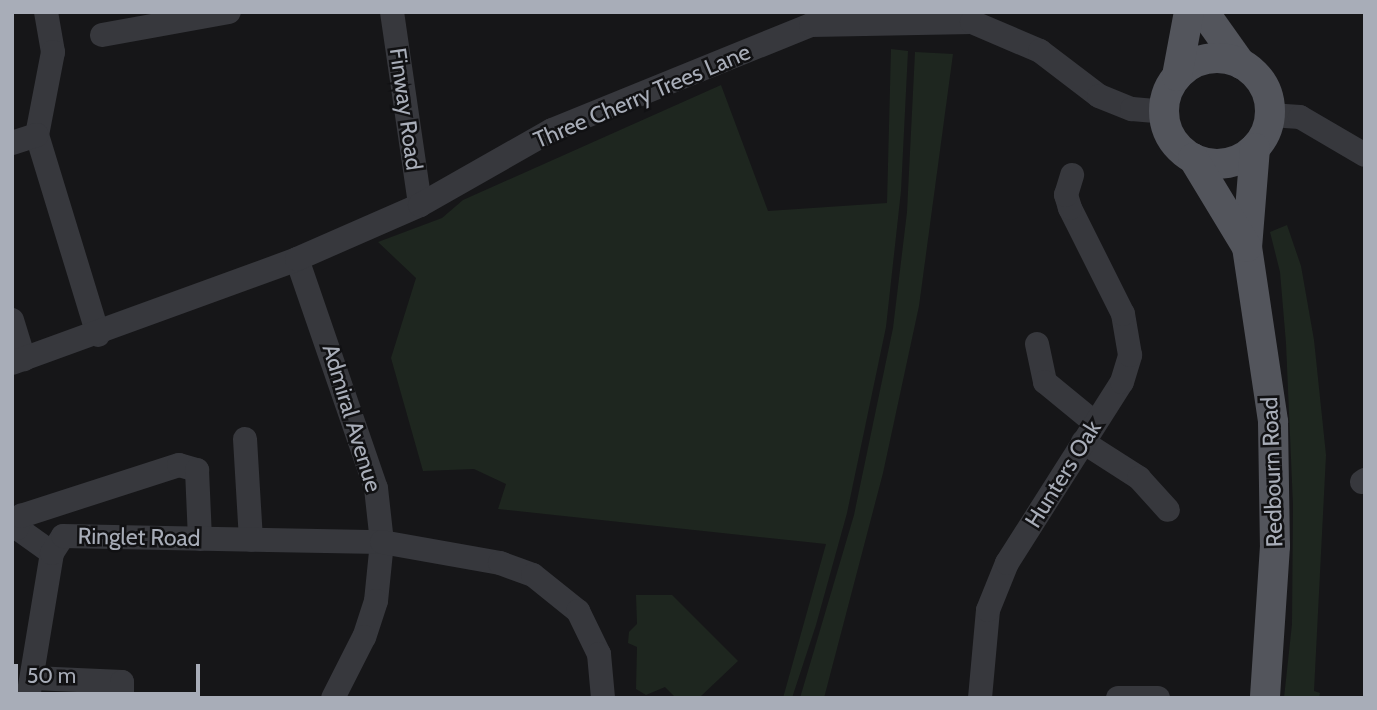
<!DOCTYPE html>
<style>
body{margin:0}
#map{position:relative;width:1377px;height:710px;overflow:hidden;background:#161618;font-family:Cabin,sans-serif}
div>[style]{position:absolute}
.green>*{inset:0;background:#1e261f}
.minor>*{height:24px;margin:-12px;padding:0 12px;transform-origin:12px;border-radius:12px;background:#37383d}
.major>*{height:30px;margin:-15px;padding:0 15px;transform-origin:15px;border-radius:15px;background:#53555c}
.major>.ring{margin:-15px;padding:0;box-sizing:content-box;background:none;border:30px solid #53555c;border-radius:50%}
span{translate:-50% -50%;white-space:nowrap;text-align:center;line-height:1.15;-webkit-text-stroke:5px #111113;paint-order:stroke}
.street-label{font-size:23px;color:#a8adb8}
.frame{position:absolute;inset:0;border:14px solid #a8adb8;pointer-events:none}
.scale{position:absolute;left:14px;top:664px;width:186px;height:32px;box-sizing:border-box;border:4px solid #a8adb8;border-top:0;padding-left:9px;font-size:21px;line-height:24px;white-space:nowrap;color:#a8adb8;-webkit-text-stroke:5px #111113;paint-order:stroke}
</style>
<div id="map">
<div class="green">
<i style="clip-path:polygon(891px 49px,908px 51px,901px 191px,886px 327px,847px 513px,816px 625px,792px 698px,783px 698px,826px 544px,498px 509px,506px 484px,474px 469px,423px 471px,391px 358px,416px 278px,378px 242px,442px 218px,463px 200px,721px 85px,768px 211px,887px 203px)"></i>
<i style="clip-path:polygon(915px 52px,953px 54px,919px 306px,883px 473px,824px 698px,800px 698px,854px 515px,893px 328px,907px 212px)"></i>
<i style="clip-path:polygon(1287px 225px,1301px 266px,1314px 340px,1326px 455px,1314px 691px,1320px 693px,1319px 698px,1284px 698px,1292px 624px,1293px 505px,1286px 343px,1280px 272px,1270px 232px)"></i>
<i style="clip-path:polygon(636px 595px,672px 595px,738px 661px,699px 698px,676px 698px,665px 687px,646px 695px,636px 689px,637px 647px,628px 643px,629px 632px,637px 624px)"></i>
</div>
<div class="minor">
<i style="left:46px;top:12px;width:41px;rotate:80.1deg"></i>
<i style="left:53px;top:52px;width:85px;rotate:100.9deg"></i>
<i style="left:37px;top:135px;width:209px;rotate:73deg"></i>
<i style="left:392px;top:12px;width:195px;rotate:81.7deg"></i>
<i style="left:102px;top:35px;width:129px;rotate:-10.3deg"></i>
<i style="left:1270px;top:115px;width:30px;rotate:4deg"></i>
<i style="left:1300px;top:117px;width:75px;rotate:30.3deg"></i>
<i style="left:12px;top:143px;width:26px;rotate:-18deg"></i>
<i style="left:297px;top:259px;width:242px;rotate:71deg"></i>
<i style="left:376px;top:488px;width:54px;rotate:83.7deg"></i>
<i style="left:382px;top:542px;width:59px;rotate:95.8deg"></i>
<i style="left:376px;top:601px;width:38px;rotate:108deg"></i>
<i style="left:364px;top:637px;width:68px;rotate:116.9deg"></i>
<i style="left:12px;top:320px;width:41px;rotate:72.9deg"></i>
<i style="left:1037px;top:344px;width:39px;rotate:78deg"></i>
<i style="left:1045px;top:382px;width:65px;rotate:39.4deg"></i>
<i style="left:12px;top:363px;width:303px;rotate:-20deg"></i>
<i style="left:297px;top:259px;width:134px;rotate:-23.7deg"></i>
<i style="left:420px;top:205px;width:152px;rotate:-29.6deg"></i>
<i style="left:552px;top:130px;width:279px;rotate:-22.1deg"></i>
<i style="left:811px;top:25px;width:161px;rotate:-1.1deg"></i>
<i style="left:972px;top:22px;width:74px;rotate:23.1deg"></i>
<i style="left:1040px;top:51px;width:74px;rotate:37.3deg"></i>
<i style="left:1099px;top:96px;width:35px;rotate:22deg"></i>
<i style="left:1132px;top:109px;width:32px;rotate:5deg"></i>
<i style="left:245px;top:439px;width:101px;rotate:86.6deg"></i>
<i style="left:1083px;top:442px;width:67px;rotate:32.7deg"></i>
<i style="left:1139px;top:478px;width:43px;rotate:47.8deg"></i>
<i style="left:1362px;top:482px;width:4px;rotate:-34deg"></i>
<i style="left:52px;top:553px;width:43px;rotate:-144.5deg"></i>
<i style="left:17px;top:528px;width:13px;rotate:-72deg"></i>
<i style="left:21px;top:516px;width:166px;rotate:-17.9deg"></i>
<i style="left:179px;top:465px;width:19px;rotate:16deg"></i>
<i style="left:197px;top:470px;width:69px;rotate:87.5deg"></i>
<i style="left:33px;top:678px;width:89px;rotate:2.6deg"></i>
<i style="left:122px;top:682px;width:16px;rotate:90deg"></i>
<i style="left:28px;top:698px;width:147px;rotate:-80.6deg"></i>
<i style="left:52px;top:553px;width:20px;rotate:-57deg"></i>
<i style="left:63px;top:536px;width:319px;rotate:1.1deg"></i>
<i style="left:382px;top:542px;width:120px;rotate:10.1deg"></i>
<i style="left:500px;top:563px;width:35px;rotate:20deg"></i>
<i style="left:533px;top:575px;width:58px;rotate:38.7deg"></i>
<i style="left:578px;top:611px;width:48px;rotate:64deg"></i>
<i style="left:599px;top:654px;width:44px;rotate:84.8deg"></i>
<i style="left:980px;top:698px;width:88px;rotate:-84.8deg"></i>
<i style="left:988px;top:610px;width:51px;rotate:-68deg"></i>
<i style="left:1007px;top:563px;width:214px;rotate:-57.6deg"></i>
<i style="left:1122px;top:382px;width:28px;rotate:-73deg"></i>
<i style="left:1130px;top:355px;width:42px;rotate:-99.7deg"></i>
<i style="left:1123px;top:314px;width:119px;rotate:-116.6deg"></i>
<i style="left:1070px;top:208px;width:14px;rotate:-107deg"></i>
<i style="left:1066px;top:195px;width:21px;rotate:-73deg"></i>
<i style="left:1118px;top:698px;width:40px"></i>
</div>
<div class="major">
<i style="left:1204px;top:12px;width:64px;rotate:54.6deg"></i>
<i class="ring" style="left:1164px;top:58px;width:76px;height:76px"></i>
<i style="left:1177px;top:76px;width:65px;rotate:-79.4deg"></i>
<i style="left:1255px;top:148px;width:99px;rotate:94.6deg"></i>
<i style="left:1247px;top:247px;width:177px;rotate:81.5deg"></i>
<i style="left:1273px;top:422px;width:124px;rotate:89.1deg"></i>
<i style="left:1275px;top:546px;width:152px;rotate:93.8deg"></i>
<i style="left:1193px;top:158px;width:104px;rotate:58.8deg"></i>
</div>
<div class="street-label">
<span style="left:642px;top:96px;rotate:-23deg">Three Cherry Trees Lane</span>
<span style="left:406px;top:109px;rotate:82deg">Finway Road</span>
<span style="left:352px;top:418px;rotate:73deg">Admiral Avenue</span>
<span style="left:1272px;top:472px;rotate:-92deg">Redbourn Road</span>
<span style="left:1063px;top:474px;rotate:-58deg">Hunters Oak</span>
<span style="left:139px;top:537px;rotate:1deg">Ringlet Road</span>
</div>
<div class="frame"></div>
<div class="scale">50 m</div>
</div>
